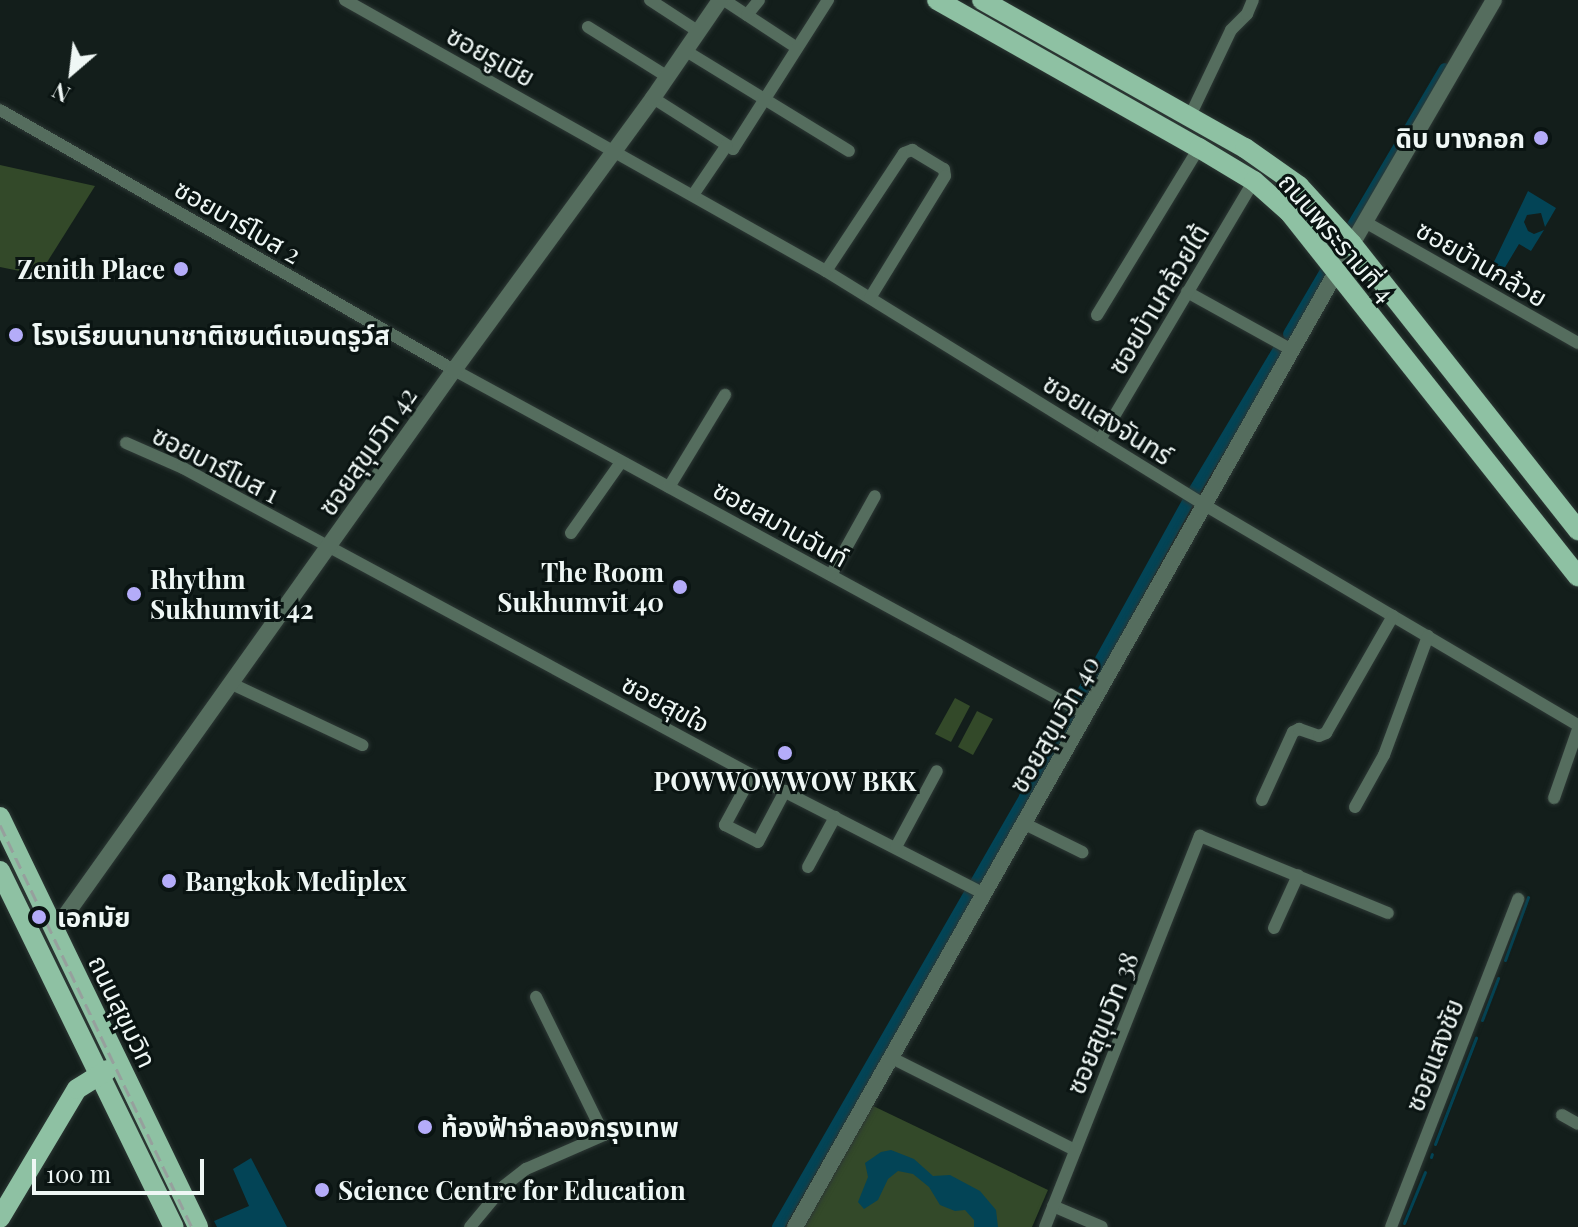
<!DOCTYPE html>
<meta charset="utf-8">
<style>
body{margin:0}
#map{position:relative;width:1578px;height:1227px;overflow:hidden;background:#131e1b;font-family:"Playfair Display","Noto Sans Thai",serif}
div>[style]{position:absolute}
.green>*{inset:0;background:#334929}
.water>*{inset:0;background:#034456}
.stream>*{height:3px;margin:-1.5px;padding:0 1.5px;transform-origin:1.5px;border-radius:1.5px;background:#034456}
.canal>*{height:12px;margin:-6px;padding:0 6px;transform-origin:6px;border-radius:6px;background:#034456}
.roads{filter:drop-shadow(0 0 2px #2d3835) drop-shadow(0 0 2px #2d3835)}
.minor>*{height:12px;margin:-6px;padding:0 6px;transform-origin:6px;border-radius:6px;background:#556d5e}
.tertiary>*{height:16px;margin:-8px;padding:0 8px;transform-origin:8px;border-radius:8px;background:#556d5e}
.primary>*{height:20px;margin:-10px;padding:0 10px;transform-origin:10px;border-radius:10px;background:#8ec1a3}
.rail>*{height:3px;margin-top:-1.5px;transform-origin:0;background:repeating-linear-gradient(90deg,#96a09d 0 12px,transparent 0 18px)}
.dots>*{width:22px;height:22px;translate:-50% -50%;box-sizing:border-box;border:4px solid #0a1412;border-radius:50%}
span{translate:-50% -50%;white-space:nowrap;text-align:center;line-height:1.15;-webkit-text-stroke:6px #0a1412;paint-order:stroke}
.street-label{font-size:26px;color:#eff7f5}
.poi-label{font-size:26px;color:#eff7f5;font-weight:700}
.right{translate:-100% -50%;text-align:right}
.left{translate:0 -50%;text-align:left}
.north{position:absolute;left:32px;top:32px;width:80px;height:80px;-webkit-text-stroke:6px #0a1412;paint-order:stroke;rotate:208deg;font-size:22px;font-weight:700;line-height:32px;text-align:center;color:#eff7f5}
.north::after{content:'';display:block;margin:auto;width:28px;height:36px;background:#eff7f5;clip-path:polygon(50% 0,100% 100%,50% 72%,0 100%)}
.scale{position:absolute;left:32px;top:1159px;width:172px;height:36px;box-sizing:border-box;border:4px solid #eff7f5;border-top:0;padding-left:10px;font-size:24px;line-height:28px;white-space:nowrap;color:#eff7f5;-webkit-text-stroke:6px #0a1412;paint-order:stroke}
</style>
<div id="map">
<div class="green">
<i style="clip-path:polygon(0 165px,95px 186px,39px 275px,0 267px)"></i>
<i style="clip-path:polygon(955px 698px,970px 706px,951px 742px,935px 734px)"></i>
<i style="clip-path:polygon(977px 711px,993px 719px,973px 755px,958px 747px)"></i>
<i style="clip-path:polygon(869px 1104px,1048px 1190px,1032px 1227px,800px 1227px)"></i>
</div>
<div class="water">
<i style="clip-path:polygon(1528px 191px,1556px 208px,1545px 227px,1541px 213px,1527px 215px,1524px 222px,1528px 231px,1534px 234px,1544px 230px,1531px 251px,1519px 244px,1501px 274px,1491px 268px)"></i>
<i style="clip-path:polygon(891px 1150px,914px 1159px,933px 1176px,950px 1175px,980px 1191px,996px 1210px,998px 1227px,974px 1227px,974px 1220px,965px 1210px,955px 1211px,940px 1205px,929px 1187px,913px 1174px,898px 1171px,888px 1179px,878px 1200px,864px 1209px,858px 1202px,868px 1177px,865px 1163px,881px 1152px)"></i>
<i style="clip-path:polygon(251px 1158px,287px 1227px,217px 1227px,214px 1221px,249px 1206px,233px 1169px)"></i>
</div>
<div class="stream">
<i style="left:1505px;top:960px;width:67px;rotate:-69.9deg"></i>
<i style="left:1482px;top:1020px;width:45px;rotate:-69.1deg"></i>
<i style="left:1435px;top:1144px;width:114px;rotate:-68.9deg"></i>
<i style="left:1431px;top:1157px;width:3px;rotate:-72deg"></i>
<i style="left:1404px;top:1223px;width:55px;rotate:-67.6deg"></i>
</div>
<div class="canal">
<i style="left:1349px;top:232px;width:189px;rotate:-59.5deg"></i>
<i style="left:1338px;top:250px;width:2px;rotate:-63deg"></i>
<i style="left:1289px;top:334px;width:73px;rotate:-59.6deg"></i>
<i style="left:778px;top:1227px;width:496px;rotate:-60.1deg"></i>
<i style="left:1025px;top:797px;width:342px;rotate:-61.1deg"></i>
<i style="left:1190px;top:498px;width:177px;rotate:-59.1deg"></i>
</div>
<div class="roads">
<div class="minor">
<i style="left:345px;top:0;width:552px;rotate:29.4deg"></i>
<i style="left:826px;top:271px;width:447px;rotate:31.7deg"></i>
<i style="left:1206px;top:506px;width:432px;rotate:30.5deg"></i>
<i style="left:650px;top:0;width:59px;rotate:33.1deg"></i>
<i style="left:724px;top:0;width:87px;rotate:33.3deg"></i>
<i style="left:747px;top:15px;width:19px;rotate:-51deg"></i>
<i style="left:588px;top:27px;width:94px;rotate:32deg"></i>
<i style="left:686px;top:51px;width:191px;rotate:31.5deg"></i>
<i style="left:653px;top:98px;width:95px;rotate:32.5deg"></i>
<i style="left:733px;top:149px;width:177px;rotate:-57.5deg"></i>
<i style="left:0;top:110px;width:523px;rotate:29.8deg"></i>
<i style="left:454px;top:370px;width:721px;rotate:28.59deg"></i>
<i style="left:1190px;top:116px;width:95px;rotate:-64.5deg"></i>
<i style="left:1231px;top:30px;width:23px;rotate:-45deg"></i>
<i style="left:1247px;top:14px;width:15px;rotate:-67deg"></i>
<i style="left:693px;top:195px;width:60px;rotate:-55.8deg"></i>
<i style="left:1365px;top:222px;width:245px;rotate:29.6deg"></i>
<i style="left:826px;top:271px;width:141px;rotate:-56.5deg"></i>
<i style="left:904px;top:153px;width:9px;rotate:-21deg"></i>
<i style="left:912px;top:150px;width:37px;rotate:31deg"></i>
<i style="left:944px;top:169px;width:7px;rotate:82deg"></i>
<i style="left:945px;top:176px;width:143px;rotate:121.6deg"></i>
<i style="left:1187px;top:292px;width:120px;rotate:28.9deg"></i>
<i style="left:1097px;top:315px;width:196px;rotate:-58.6deg"></i>
<i style="left:1100px;top:440px;width:301px;rotate:-59.3deg"></i>
<i style="left:126px;top:443px;width:62px;rotate:23.7deg"></i>
<i style="left:183px;top:468px;width:647px;rotate:28.35deg"></i>
<i style="left:752px;top:775px;width:262px;rotate:27.1deg"></i>
<i style="left:669px;top:487px;width:108px;rotate:-58.7deg"></i>
<i style="left:571px;top:533px;width:87px;rotate:-54.8deg"></i>
<i style="left:831px;top:575px;width:90px;rotate:-60.9deg"></i>
<i style="left:232px;top:684px;width:144px;rotate:25.1deg"></i>
<i style="left:752px;top:775px;width:57px;rotate:118.4deg"></i>
<i style="left:725px;top:825px;width:37px;rotate:27deg"></i>
<i style="left:758px;top:842px;width:58px;rotate:-62.1deg"></i>
<i style="left:1554px;top:798px;width:73px;rotate:-70.8deg"></i>
<i style="left:1262px;top:800px;width:75px;rotate:-65.5deg"></i>
<i style="left:1293px;top:732px;width:7px;rotate:-27deg"></i>
<i style="left:1299px;top:729px;width:21px;rotate:19deg"></i>
<i style="left:1319px;top:736px;width:8px;rotate:-23deg"></i>
<i style="left:1326px;top:733px;width:135px;rotate:-60.2deg"></i>
<i style="left:1355px;top:807px;width:60px;rotate:-60.9deg"></i>
<i style="left:1384px;top:755px;width:127px;rotate:-69.7deg"></i>
<i style="left:1025px;top:824px;width:64px;rotate:26.2deg"></i>
<i style="left:896px;top:847px;width:86px;rotate:-61.7deg"></i>
<i style="left:808px;top:867px;width:57px;rotate:-61.6deg"></i>
<i style="left:1274px;top:928px;width:58px;rotate:-65.6deg"></i>
<i style="left:892px;top:1058px;width:205px;rotate:26.7deg"></i>
<i style="left:1562px;top:1115px;width:18px;rotate:29deg"></i>
<i style="left:1053px;top:1206px;width:53px;rotate:23.2deg"></i>
<i style="left:470px;top:1227px;width:53px;rotate:-50.3deg"></i>
<i style="left:504px;top:1186px;width:28px;rotate:-38deg"></i>
<i style="left:526px;top:1169px;width:85px;rotate:-23.6deg"></i>
<i style="left:604px;top:1135px;width:154px;rotate:-116.2deg"></i>
<i style="left:1045px;top:1227px;width:421px;rotate:-68.4deg"></i>
<i style="left:1200px;top:836px;width:203px;rotate:22.3deg"></i>
<i style="left:1391px;top:1227px;width:352px;rotate:-68.8deg"></i>
</div>
<div class="tertiary">
<i style="left:55px;top:930px;width:688px;rotate:-54.53deg"></i>
<i style="left:454px;top:370px;width:337px;rotate:-53.8deg"></i>
<i style="left:653px;top:98px;width:119px;rotate:-55.6deg"></i>
<i style="left:795px;top:1227px;width:1130px;rotate:-60.46deg"></i>
<i style="left:1352px;top:244px;width:282px;rotate:-59.8deg"></i>
</div>
<div class="primary">
<i style="left:937px;top:0;width:301px;rotate:29.5deg"></i>
<i style="left:1199px;top:148px;width:64px;rotate:31deg"></i>
<i style="left:1254px;top:181px;width:47px;rotate:41.5deg"></i>
<i style="left:1289px;top:212px;width:465px;rotate:51.6deg"></i>
<i style="left:982px;top:0;width:302px;rotate:29.4deg"></i>
<i style="left:1245px;top:148px;width:66px;rotate:35.1deg"></i>
<i style="left:1299px;top:186px;width:79px;rotate:47.6deg"></i>
<i style="left:1352px;top:244px;width:365px;rotate:51.7deg"></i>
<i style="left:0;top:817px;width:455px;rotate:64.2deg"></i>
<i style="left:0;top:871px;width:396px;rotate:64deg"></i>
<i style="left:0;top:1218px;width:150px;rotate:-59.2deg"></i>
<i style="left:77px;top:1089px;width:36px;rotate:-32deg"></i>
</div>
</div>
<div class="rail">
<i style="left:0;top:825px;width:445px;rotate:64.5deg"></i>
</div>
<div class="dots">
<i style="left:1541px;top:138px;background:#b4acf9"></i>
<i style="left:181px;top:269px;background:#b4acf9"></i>
<i style="left:16px;top:335px;background:#b4acf9"></i>
<i style="left:680px;top:587px;background:#b4acf9"></i>
<i style="left:134px;top:594px;background:#b4acf9"></i>
<i style="left:785px;top:753px;background:#b4acf9"></i>
<i style="left:169px;top:881px;background:#b4acf9"></i>
<i style="left:39px;top:917px;background:#b4acf9"></i>
<i style="left:425px;top:1127px;background:#b4acf9"></i>
<i style="left:322px;top:1190px;background:#b4acf9"></i>
</div>
<div class="street-label">
<span style="left:491px;top:56px;rotate:29deg">ซอยรูเบีย</span>
<span style="left:238px;top:221px;rotate:30deg">ซอยบาร์โบส 2</span>
<span style="left:1337px;top:237px;rotate:49deg">ถนนพระรามที่ 4</span>
<span style="left:1482px;top:263px;rotate:30deg">ซอยบ้านกล้วย</span>
<span style="left:1158px;top:299px;rotate:-59deg">ซอยบ้านกล้วยใต้</span>
<span style="left:1108px;top:419px;rotate:32deg">ซอยแสงจันทร์</span>
<span style="left:367px;top:451px;rotate:-55deg">ซอยสุขุมวิท 42</span>
<span style="left:216px;top:464px;rotate:27deg">ซอยบาร์โบส 1</span>
<span style="left:781px;top:523px;rotate:29deg">ซอยสมานฉันท์</span>
<span style="left:666px;top:703px;rotate:28deg">ซอยสุขใจ</span>
<span style="left:1054px;top:724px;rotate:-60deg">ซอยสุขุมวิท 40</span>
<span style="left:123px;top:1011px;rotate:64deg">ถนนสุขุมวิท</span>
<span style="left:1102px;top:1023px;rotate:-68deg">ซอยสุขุมวิท 38</span>
<span style="left:1434px;top:1055px;rotate:-69deg">ซอยแสงชัย</span>
</div>
<div class="poi-label">
<span class="right" style="left:1525px;top:138px">ดิบ บางกอก</span>
<span class="right" style="left:165px;top:269px">Zenith Place</span>
<span class="left" style="left:32px;top:335px">โรงเรียนนานาชาติเซนต์แอนดรูว์ส</span>
<span class="right" style="left:664px;top:587px">The Room<br>Sukhumvit 40</span>
<span class="left" style="left:150px;top:594px">Rhythm<br>Sukhumvit 42</span>
<span style="left:785px;top:781px">POWWOWWOW BKK</span>
<span class="left" style="left:185px;top:881px">Bangkok Mediplex</span>
<span class="left" style="left:57px;top:917px">เอกมัย</span>
<span class="left" style="left:441px;top:1127px">ท้องฟ้าจำลองกรุงเทพ</span>
<span class="left" style="left:338px;top:1190px">Science Centre for Education</span>
</div>
<div class="north">N</div>
<div class="scale">100 m</div>
</div>
